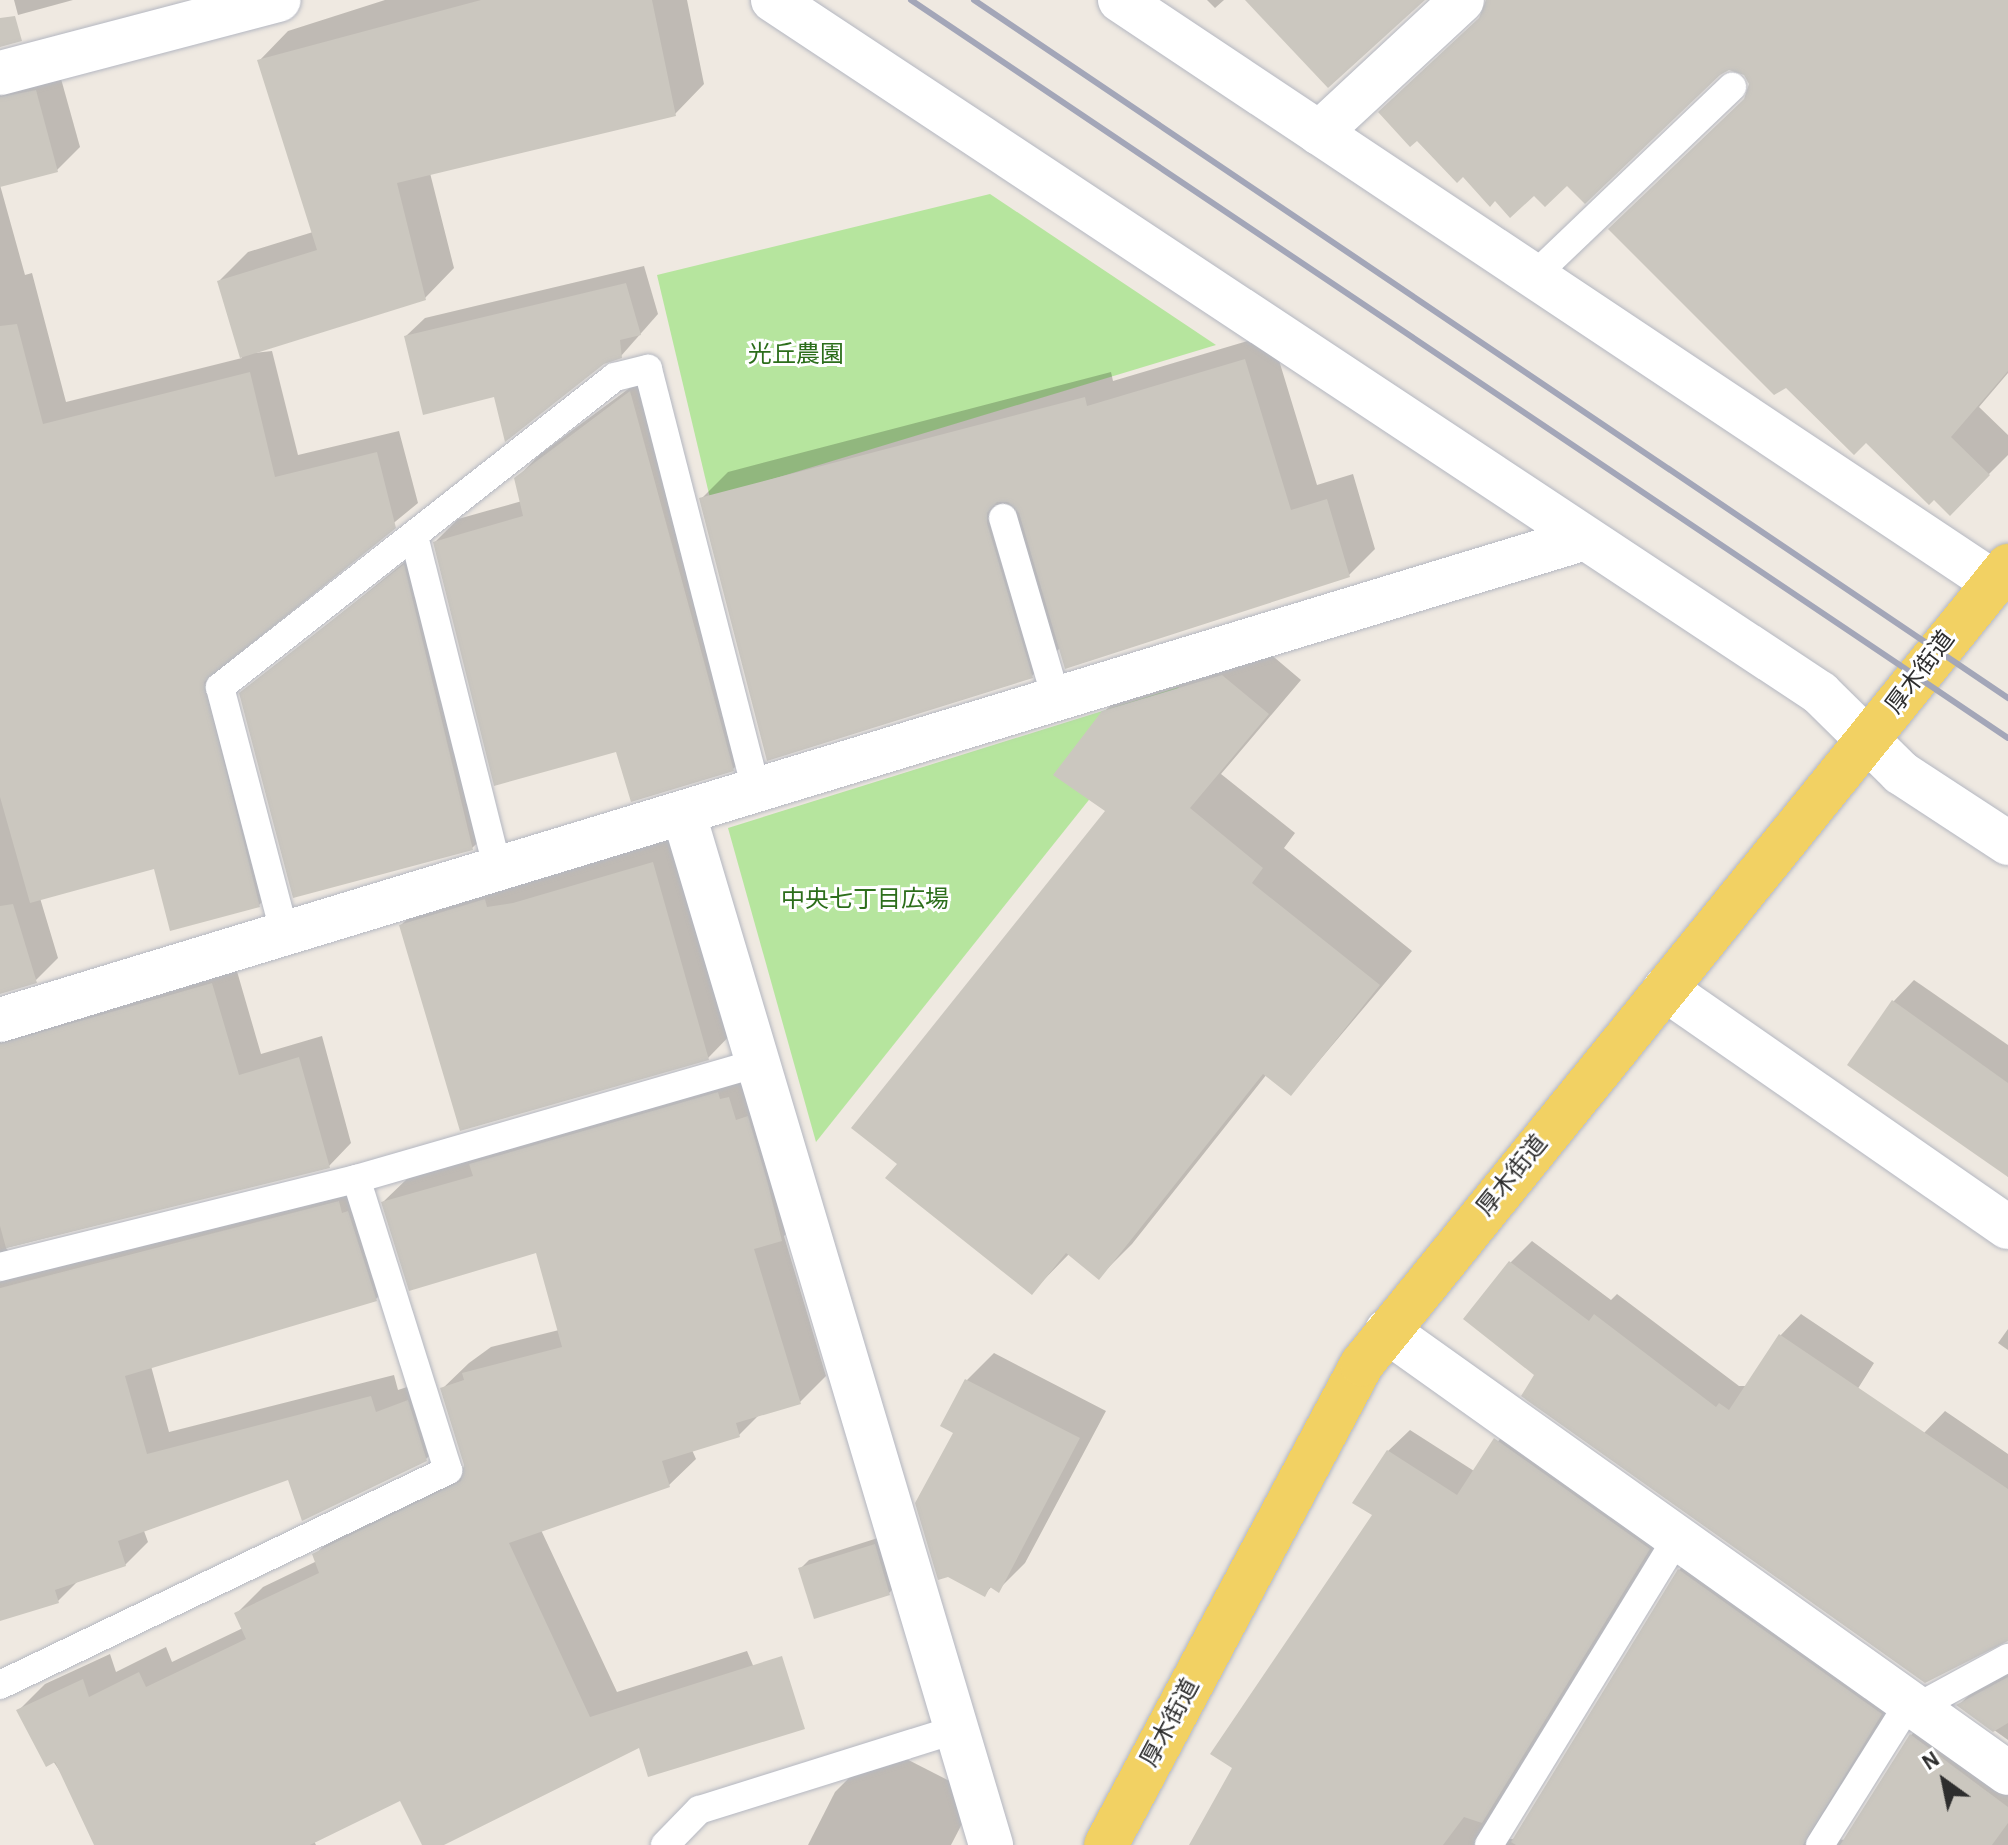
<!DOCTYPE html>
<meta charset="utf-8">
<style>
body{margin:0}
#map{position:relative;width:2008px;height:1845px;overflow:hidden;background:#efe9e1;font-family:"Alegreya Sans","Noto Sans JP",sans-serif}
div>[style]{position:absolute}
.green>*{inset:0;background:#b6e59e}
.shadow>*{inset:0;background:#0003}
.building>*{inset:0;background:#cbc7bf}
.roads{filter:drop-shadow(0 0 2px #b4b7c1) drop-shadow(0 0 2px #b4b7c1)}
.lane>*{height:28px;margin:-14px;padding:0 14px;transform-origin:14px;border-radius:14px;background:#fff}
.street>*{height:44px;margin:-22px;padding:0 22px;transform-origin:22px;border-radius:22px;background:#fff}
.primary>*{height:44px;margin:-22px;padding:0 22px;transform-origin:22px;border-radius:22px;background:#f2d163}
.rail>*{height:6px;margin:-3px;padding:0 3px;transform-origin:3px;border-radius:3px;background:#a3a6b8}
span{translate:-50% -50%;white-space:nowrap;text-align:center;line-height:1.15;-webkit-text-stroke:6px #fff;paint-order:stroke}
.park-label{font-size:24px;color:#2c6e1b}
.street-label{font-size:24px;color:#2e2e2e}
.north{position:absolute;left:1904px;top:1741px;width:80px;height:80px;-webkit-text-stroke:6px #fff;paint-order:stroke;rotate:327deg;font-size:22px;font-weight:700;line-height:32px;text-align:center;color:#2e2e2e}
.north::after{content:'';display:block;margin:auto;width:28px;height:36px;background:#2e2e2e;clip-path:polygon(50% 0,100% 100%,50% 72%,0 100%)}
</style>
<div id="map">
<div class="green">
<i style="clip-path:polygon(990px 194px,1216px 345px,710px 498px,657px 275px)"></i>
<i style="clip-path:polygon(1179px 687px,816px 1142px,728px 828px)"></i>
</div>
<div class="shadow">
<i style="clip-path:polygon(14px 0,73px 0,18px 15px)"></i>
<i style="clip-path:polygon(385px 0,687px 0,704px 84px,675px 114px,430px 173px,454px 268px,425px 298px,244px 354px,272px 351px,298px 455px,399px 431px,418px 503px,227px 660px,282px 882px,259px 905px,155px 867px,40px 898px,58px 958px,35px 981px,0 992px,0 185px,25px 275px,32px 273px,66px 402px,242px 358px,219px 281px,248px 252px,313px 232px,259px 61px,288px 31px)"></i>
<i style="clip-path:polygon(1207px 0,1224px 0,1215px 8px)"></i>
<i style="clip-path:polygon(1487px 0,2008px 0,2008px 373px,1979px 407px,2008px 435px,2008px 455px,1950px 513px,1746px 98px,1751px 84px,1745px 73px,1482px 16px)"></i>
<i style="clip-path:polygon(58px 68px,80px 147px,57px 170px,0 185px,0 79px)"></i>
<i style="clip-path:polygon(644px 266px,658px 314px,621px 356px,496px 394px,406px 336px,425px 318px)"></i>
<i style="clip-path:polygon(1271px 334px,1317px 485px,1353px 474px,1375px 549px,1349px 575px,1061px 647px,1032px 676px,701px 499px,728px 472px,1111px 372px,1113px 381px)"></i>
<i style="clip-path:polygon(654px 370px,756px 746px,733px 769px,618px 750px,435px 542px,458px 519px,522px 501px,516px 479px,539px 455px)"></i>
<i style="clip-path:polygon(422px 548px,491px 830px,472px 848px,242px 694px)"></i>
<i style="clip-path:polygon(1256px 642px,1301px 680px,1221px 774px,1295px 833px,1284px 848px,1412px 951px,1291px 1094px,1267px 1074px,1132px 1244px,1099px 1277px,1070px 1253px,1032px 1292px,900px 1164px,1108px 810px,1103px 713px,1137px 678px)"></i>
<i style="clip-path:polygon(685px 831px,740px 1025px,708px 1058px,401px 925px,434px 893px)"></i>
<i style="clip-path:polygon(234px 961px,261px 1054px,322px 1036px,351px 1143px,329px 1166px,6px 1248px,18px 1261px,361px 1179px,398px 1276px,376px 1299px,151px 1366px,169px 1432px,394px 1375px,398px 1390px,431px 1379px,449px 1436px,426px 1459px,289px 1478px,144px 1531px,148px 1542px,125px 1565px,79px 1580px,58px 1601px,0 1619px,0 999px)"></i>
<i style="clip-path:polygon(1914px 980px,2008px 1045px,2008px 1177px,1893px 1002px)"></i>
<i style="clip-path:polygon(744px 1067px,808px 1213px,784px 1236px,826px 1376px,800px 1402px,760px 1414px,739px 1435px,692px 1450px,696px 1459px,669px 1485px,541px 1530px,617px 1692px,747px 1651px,757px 1675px,439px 1845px,425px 1845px,401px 1799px,314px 1841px,316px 1845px,109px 1845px,19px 1710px,45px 1684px,110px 1654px,116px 1672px,166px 1647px,172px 1662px,243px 1628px,237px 1613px,263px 1587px,317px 1561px,315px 1555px,341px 1528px,467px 1466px,442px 1389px,469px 1363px,491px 1347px,559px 1330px,537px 1251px,383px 1202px,410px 1176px)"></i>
<i style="clip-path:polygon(1532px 1241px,1611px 1300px,1617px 1294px,1739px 1386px,1747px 1386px,1780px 1336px,1801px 1314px,1874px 1363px,1811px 1463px,1924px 1433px,1945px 1411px,2008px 1454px,2008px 1641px,1537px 1375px,1510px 1263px)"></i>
<i style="clip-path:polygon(2008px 1329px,2008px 1350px,1998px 1343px)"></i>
<i style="clip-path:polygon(994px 1353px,1106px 1411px,1025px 1563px,998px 1590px,992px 1586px,985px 1594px,955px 1432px,967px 1380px)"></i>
<i style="clip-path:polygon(1517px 1418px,1670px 1527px,1503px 1839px,1515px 1839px,1679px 1570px,1701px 1549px,1902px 1692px,1833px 1839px,1846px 1840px,1911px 1735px,1933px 1714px,2008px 1764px,2008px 1845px,1191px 1845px,1374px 1515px,1388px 1451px,1410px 1430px,1474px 1471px)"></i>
<i style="clip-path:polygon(884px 1536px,898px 1584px,889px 1593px,800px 1569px,809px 1560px)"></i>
<i style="clip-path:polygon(2008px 1668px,2008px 1740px,1959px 1705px,1980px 1684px)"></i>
<i style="clip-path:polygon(881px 1746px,977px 1795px,951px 1845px,808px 1845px,835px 1792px)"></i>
</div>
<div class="building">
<i style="clip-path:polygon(481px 0,652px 0,676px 116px,397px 183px,426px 300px,240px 358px,217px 281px,317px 250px,257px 60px)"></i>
<i style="clip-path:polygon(1245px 0,1425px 0,1328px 88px)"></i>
<i style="clip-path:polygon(1486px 0,2008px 0,2008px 371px,1951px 437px,1990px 475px,1950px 516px,1934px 500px,1929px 505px,1866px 443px,1854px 455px,1786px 388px,1774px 395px,1608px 229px,1744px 99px,1749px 84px,1744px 75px,1729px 70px,1720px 75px,1585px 204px,1567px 186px,1545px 207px,1534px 196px,1510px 218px,1495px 201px,1490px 207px,1463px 177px,1457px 183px,1417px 141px,1410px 147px,1378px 112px,1479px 18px)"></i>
<i style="clip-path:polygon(15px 16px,22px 41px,0 47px,0 18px)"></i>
<i style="clip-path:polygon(36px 90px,58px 172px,0 187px,0 97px)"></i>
<i style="clip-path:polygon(626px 283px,641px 335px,620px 340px,622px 358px,604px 364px,505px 442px,494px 397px,423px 415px,404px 336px)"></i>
<i style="clip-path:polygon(17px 324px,43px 424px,250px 372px,275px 477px,377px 452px,396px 528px,204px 682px,260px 907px,170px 931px,154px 869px,30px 903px,0 797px,0 326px)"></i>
<i style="clip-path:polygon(1245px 359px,1291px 510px,1327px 499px,1350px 577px,1065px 669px,1019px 513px,1008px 502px,997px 502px,987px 513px,987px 523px,1033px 678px,767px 761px,699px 498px,1085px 397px,1087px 406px)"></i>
<i style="clip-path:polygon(630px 391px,734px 771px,631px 802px,616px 752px,494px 786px,433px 542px,523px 516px,514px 478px)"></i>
<i style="clip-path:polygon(404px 564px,473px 850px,293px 898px,239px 693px)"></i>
<i style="clip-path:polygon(1222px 675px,1269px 714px,1190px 808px,1263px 868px,1252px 883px,1380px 985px,1291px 1096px,1263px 1074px,1099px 1280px,1066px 1253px,1032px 1295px,885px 1178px,897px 1164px,851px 1128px,1105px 811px,1053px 775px,1102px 711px)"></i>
<i style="clip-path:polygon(653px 862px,709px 1060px,460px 1131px,399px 925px,485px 899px,487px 907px,513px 903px)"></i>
<i style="clip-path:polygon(13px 904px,37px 983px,0 994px,0 906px)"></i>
<i style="clip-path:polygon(212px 983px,239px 1075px,299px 1057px,330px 1168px,6px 1248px,0 1226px,0 1044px)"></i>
<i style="clip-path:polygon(1892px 1000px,2008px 1083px,2008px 1177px,1847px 1065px)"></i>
<i style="clip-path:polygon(718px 1092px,720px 1099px,729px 1097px,736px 1120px,748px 1116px,768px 1184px,782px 1241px,754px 1249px,801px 1404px,736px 1423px,740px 1437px,662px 1461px,670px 1487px,509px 1543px,590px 1717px,782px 1656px,805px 1729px,648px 1777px,639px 1748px,444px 1845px,422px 1845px,400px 1801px,310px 1845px,94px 1845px,55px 1762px,46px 1767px,16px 1710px,83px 1679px,89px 1697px,139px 1672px,146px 1687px,246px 1639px,234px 1613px,319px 1573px,312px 1554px,461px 1481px,464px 1465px,440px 1388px,464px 1380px,462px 1373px,562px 1347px,536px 1253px,409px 1291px,381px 1202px,473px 1176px,469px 1164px)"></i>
<i style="clip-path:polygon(339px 1201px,342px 1213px,348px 1211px,377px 1301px,125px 1376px,147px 1454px,371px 1396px,376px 1412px,408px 1400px,427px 1461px,302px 1521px,288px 1480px,118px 1541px,126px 1566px,55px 1590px,59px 1603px,0 1621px,0 1288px)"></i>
<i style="clip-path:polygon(1509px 1261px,1589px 1321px,1594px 1314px,1716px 1407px,1719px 1403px,1729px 1410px,1779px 1334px,2008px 1489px,2008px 1641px,1925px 1683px,1521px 1396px,1534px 1375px,1463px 1319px)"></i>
<i style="clip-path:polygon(965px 1379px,1080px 1438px,999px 1593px,990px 1587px,985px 1597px,948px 1577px,938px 1580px,915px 1503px,953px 1433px,940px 1426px)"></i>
<i style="clip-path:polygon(1494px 1438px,1650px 1549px,1482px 1823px,1464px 1817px,1443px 1845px,1189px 1845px,1232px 1768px,1210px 1754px,1372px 1515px,1352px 1503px,1387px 1450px,1457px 1495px)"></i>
<i style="clip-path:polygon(875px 1544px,890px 1595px,814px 1619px,798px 1568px)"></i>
<i style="clip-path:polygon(1678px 1569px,1882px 1714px,1803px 1845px,1516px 1845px,1511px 1842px)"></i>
<i style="clip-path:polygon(2008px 1677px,2008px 1723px,1993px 1732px,1956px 1705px)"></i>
<i style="clip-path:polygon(1910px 1734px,2008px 1807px,2008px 1823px,1992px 1845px,1840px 1845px)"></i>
</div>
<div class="roads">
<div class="lane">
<i style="left:1534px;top:276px;width:274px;rotate:-43.7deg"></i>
<i style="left:1003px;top:518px;width:191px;rotate:73.6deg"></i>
<i style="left:414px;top:536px;width:344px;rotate:75.9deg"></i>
<i style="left:285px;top:935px;width:256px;rotate:-104.7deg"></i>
<i style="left:220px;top:687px;width:502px;rotate:-38.13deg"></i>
<i style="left:615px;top:377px;width:34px;rotate:-14deg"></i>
<i style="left:648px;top:369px;width:437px;rotate:75.6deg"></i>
<i style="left:0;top:1267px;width:367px;rotate:-13.9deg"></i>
<i style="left:356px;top:1179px;width:423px;rotate:-16.1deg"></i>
<i style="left:0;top:1685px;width:497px;rotate:-25.6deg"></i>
<i style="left:448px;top:1470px;width:305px;rotate:-107.5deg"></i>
<i style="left:665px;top:1845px;width:49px;rotate:-45.8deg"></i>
<i style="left:699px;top:1810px;width:270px;rotate:-17.4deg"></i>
<i style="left:1489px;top:1845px;width:362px;rotate:-58.5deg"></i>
<i style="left:1820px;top:1845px;width:152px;rotate:-57.9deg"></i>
<i style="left:1901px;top:1716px;width:122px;rotate:-28.5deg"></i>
</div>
<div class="street">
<i style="left:773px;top:0;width:1256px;rotate:33.5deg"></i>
<i style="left:1820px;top:693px;width:114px;rotate:44.6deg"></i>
<i style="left:1901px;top:773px;width:128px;rotate:33.2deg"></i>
<i style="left:1120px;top:0;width:1049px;rotate:33.69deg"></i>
<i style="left:0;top:73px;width:288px;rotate:-14.7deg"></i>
<i style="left:1319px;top:133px;width:195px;rotate:-42.9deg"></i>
<i style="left:684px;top:815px;width:1075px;rotate:73.4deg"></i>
<i style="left:1665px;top:989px;width:417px;rotate:34.8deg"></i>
<i style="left:0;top:1020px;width:1654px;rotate:-16.91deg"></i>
<i style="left:1387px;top:1331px;width:762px;rotate:35.44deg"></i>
</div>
<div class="primary">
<i style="left:1106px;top:1845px;width:545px;rotate:-61.98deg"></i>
<i style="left:1362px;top:1364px;width:1027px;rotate:-51.01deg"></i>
</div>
</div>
<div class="rail">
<i style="left:911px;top:0;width:1322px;rotate:33.93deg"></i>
<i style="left:974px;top:0;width:1248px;rotate:34.02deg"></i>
</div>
<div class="park-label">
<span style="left:796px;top:356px">光丘農園</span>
<span style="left:865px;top:901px">中央七丁目広場</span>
</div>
<div class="street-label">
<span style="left:1921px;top:673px;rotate:-53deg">厚木街道</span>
<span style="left:1513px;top:1176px;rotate:-51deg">厚木街道</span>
<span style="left:1171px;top:1723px;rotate:-62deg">厚木街道</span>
</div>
<div class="north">N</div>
</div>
